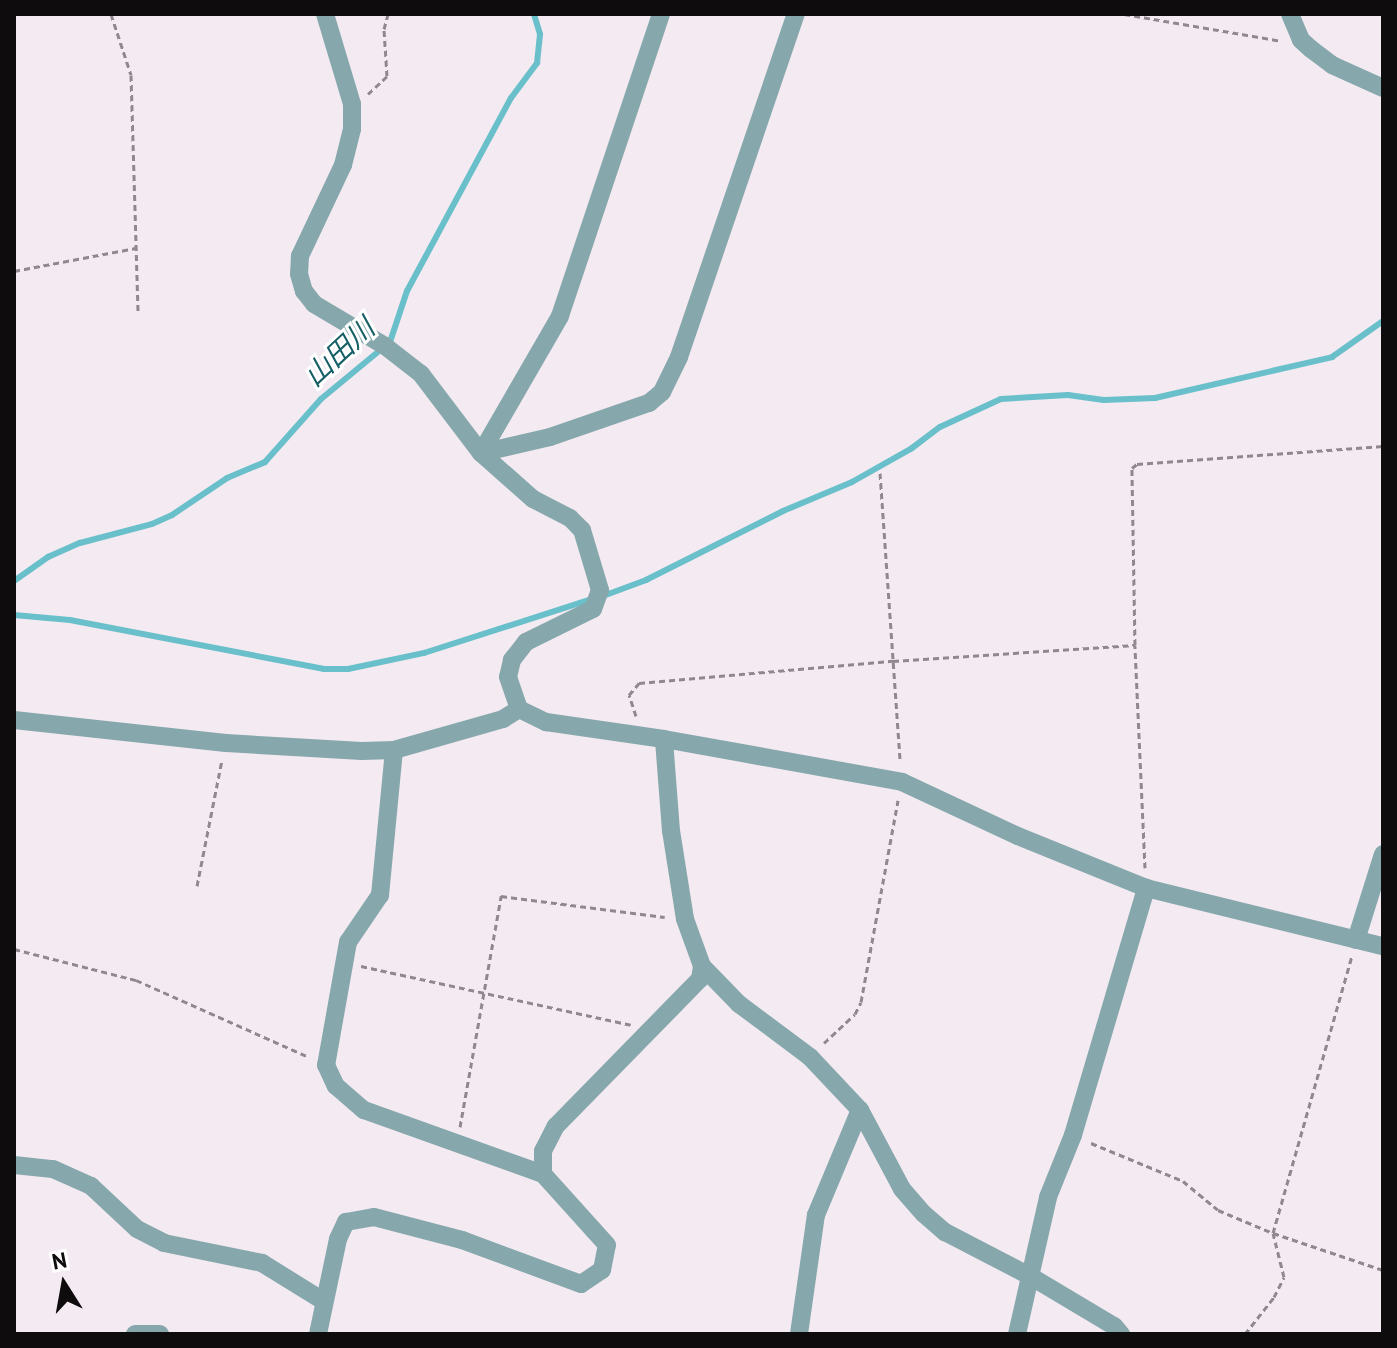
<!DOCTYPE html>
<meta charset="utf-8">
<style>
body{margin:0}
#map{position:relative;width:1397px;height:1348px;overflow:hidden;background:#f4eaf2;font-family:"PT Sans","Noto Sans JP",sans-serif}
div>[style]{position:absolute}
.stream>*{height:6px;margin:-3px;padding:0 3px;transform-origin:3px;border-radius:3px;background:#6ac0ca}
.path>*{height:3px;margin-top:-1.5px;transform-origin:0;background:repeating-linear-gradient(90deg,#8f888d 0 6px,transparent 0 10px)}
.minor>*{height:18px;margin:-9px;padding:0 9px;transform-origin:9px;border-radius:9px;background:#86a8ac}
span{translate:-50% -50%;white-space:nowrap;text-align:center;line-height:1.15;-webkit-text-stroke:6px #fff;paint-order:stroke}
.water-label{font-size:28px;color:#175f67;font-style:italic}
.frame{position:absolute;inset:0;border:16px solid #0f0c0e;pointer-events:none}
.north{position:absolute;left:24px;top:1244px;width:80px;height:80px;-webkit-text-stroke:6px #fff;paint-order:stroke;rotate:349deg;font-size:22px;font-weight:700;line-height:32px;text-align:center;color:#0f0c0e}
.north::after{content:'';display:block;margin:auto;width:28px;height:36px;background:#0f0c0e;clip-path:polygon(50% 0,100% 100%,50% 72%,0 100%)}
</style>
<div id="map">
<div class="stream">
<i style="left:14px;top:581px;width:42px;rotate:-35.2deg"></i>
<i style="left:48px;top:557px;width:35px;rotate:-24deg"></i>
<i style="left:80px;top:543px;width:74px;rotate:-14.8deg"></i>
<i style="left:152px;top:524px;width:22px;rotate:-24deg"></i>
<i style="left:172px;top:515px;width:66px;rotate:-33.9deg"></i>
<i style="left:227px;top:478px;width:41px;rotate:-22.8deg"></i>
<i style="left:265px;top:462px;width:84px;rotate:-48.4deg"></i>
<i style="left:321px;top:399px;width:89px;rotate:-39.6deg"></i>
<i style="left:390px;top:342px;width:54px;rotate:-71.6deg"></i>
<i style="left:407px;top:291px;width:219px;rotate:-61.7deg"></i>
<i style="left:511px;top:98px;width:44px;rotate:-53.4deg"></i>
<i style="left:537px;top:63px;width:29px;rotate:-84deg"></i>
<i style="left:540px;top:34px;width:21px;rotate:-107deg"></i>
<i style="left:603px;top:596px;width:46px;rotate:-20.4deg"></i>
<i style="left:646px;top:580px;width:153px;rotate:-26.7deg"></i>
<i style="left:783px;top:511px;width:75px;rotate:-22.8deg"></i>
<i style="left:852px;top:482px;width:69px;rotate:-29.5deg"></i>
<i style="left:912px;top:448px;width:35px;rotate:-37deg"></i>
<i style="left:940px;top:427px;width:67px;rotate:-24.7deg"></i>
<i style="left:1001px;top:399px;width:67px;rotate:-3.4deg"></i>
<i style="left:1068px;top:395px;width:36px;rotate:8deg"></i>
<i style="left:1104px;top:400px;width:51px;rotate:-2.2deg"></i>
<i style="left:1155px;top:398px;width:182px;rotate:-13deg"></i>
<i style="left:1332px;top:357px;width:62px;rotate:-35.2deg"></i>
<i style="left:14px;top:615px;width:56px;rotate:5.1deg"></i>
<i style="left:70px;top:620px;width:259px;rotate:10.9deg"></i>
<i style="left:324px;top:669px;width:24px"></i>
<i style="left:348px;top:669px;width:78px;rotate:-11.9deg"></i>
<i style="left:424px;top:653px;width:176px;rotate:-17.8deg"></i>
</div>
<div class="path">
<i style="left:111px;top:14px;width:64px;rotate:71.8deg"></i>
<i style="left:131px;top:75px;width:236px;rotate:88.3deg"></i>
<i style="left:1124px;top:14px;width:160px;rotate:9.7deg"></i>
<i style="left:368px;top:94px;width:26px;rotate:-43deg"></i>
<i style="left:387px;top:76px;width:47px;rotate:-93.7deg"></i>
<i style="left:384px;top:29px;width:16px;rotate:-75deg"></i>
<i style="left:14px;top:271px;width:124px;rotate:-10.7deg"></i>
<i style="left:880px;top:473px;width:289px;rotate:86deg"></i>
<i style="left:636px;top:716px;width:22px;rotate:-108deg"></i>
<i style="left:629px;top:695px;width:16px;rotate:-50deg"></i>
<i style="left:639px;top:683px;width:255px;rotate:-5deg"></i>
<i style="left:893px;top:661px;width:243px;rotate:-3.8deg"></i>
<i style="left:1145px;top:868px;width:223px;rotate:-92.6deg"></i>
<i style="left:1135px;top:645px;width:177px;rotate:-91deg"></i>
<i style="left:1132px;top:468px;width:6px;rotate:-39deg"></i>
<i style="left:1137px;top:464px;width:247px;rotate:-4.2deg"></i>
<i style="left:197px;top:886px;width:128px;rotate:-78.8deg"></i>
<i style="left:14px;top:949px;width:126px;rotate:14.3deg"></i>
<i style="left:136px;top:980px;width:189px;rotate:24deg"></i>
<i style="left:361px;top:966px;width:276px;rotate:12.3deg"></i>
<i style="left:824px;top:1043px;width:42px;rotate:-43.1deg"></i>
<i style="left:855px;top:1014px;width:13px;rotate:-63deg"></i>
<i style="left:861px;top:1002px;width:205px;rotate:-79.6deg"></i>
<i style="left:460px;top:1127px;width:235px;rotate:-79.9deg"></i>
<i style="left:501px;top:896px;width:165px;rotate:7.3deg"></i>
<i style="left:1091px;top:1143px;width:100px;rotate:22.4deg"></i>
<i style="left:1183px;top:1181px;width:45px;rotate:39.6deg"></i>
<i style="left:1218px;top:1210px;width:60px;rotate:22.7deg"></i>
<i style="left:1273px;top:1233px;width:116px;rotate:18.6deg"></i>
<i style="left:1245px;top:1334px;width:47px;rotate:-51.9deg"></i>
<i style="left:1274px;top:1297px;width:22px;rotate:-63deg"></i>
<i style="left:1284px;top:1277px;width:45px;rotate:-104deg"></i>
<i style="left:1273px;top:1233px;width:288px;rotate:-74.1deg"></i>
</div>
<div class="minor">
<i style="left:325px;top:14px;width:94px;rotate:73.3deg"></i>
<i style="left:352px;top:104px;width:25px;rotate:90deg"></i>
<i style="left:352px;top:129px;width:37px;rotate:104deg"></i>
<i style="left:343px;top:165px;width:101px;rotate:115.3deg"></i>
<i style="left:300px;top:256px;width:18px;rotate:93deg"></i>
<i style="left:299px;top:274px;width:18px;rotate:74deg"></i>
<i style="left:304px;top:291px;width:16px;rotate:52deg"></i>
<i style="left:314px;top:304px;width:82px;rotate:30.6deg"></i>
<i style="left:385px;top:346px;width:46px;rotate:37.9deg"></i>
<i style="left:421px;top:374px;width:99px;rotate:52.8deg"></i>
<i style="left:481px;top:453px;width:69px;rotate:41.5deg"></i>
<i style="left:533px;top:499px;width:42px;rotate:27.2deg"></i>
<i style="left:570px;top:518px;width:17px;rotate:45deg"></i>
<i style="left:582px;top:530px;width:63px;rotate:73.3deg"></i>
<i style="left:600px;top:590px;width:20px;rotate:110deg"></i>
<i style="left:593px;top:609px;width:75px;rotate:153.8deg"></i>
<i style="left:526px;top:642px;width:23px;rotate:128deg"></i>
<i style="left:512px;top:660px;width:17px;rotate:103deg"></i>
<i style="left:508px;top:677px;width:34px;rotate:71deg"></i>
<i style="left:519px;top:709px;width:30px;rotate:26deg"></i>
<i style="left:546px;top:722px;width:119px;rotate:8.2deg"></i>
<i style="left:664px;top:739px;width:242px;rotate:10.2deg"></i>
<i style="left:902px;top:782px;width:128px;rotate:25deg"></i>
<i style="left:1018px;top:836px;width:138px;rotate:22.1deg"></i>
<i style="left:1146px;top:888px;width:244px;rotate:13.8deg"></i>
<i style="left:1290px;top:14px;width:28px;rotate:67deg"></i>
<i style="left:1301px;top:40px;width:13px;rotate:42deg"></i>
<i style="left:1311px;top:49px;width:26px;rotate:37deg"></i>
<i style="left:1332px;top:65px;width:56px;rotate:24.3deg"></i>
<i style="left:481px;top:453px;width:71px;rotate:-13.1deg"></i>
<i style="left:550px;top:437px;width:105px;rotate:-19deg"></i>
<i style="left:649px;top:403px;width:17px;rotate:-40deg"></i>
<i style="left:662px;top:392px;width:39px;rotate:-64deg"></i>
<i style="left:679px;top:357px;width:362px;rotate:-71.2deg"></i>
<i style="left:481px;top:453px;width:158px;rotate:-60deg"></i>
<i style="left:560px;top:316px;width:318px;rotate:-71.5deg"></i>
<i style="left:14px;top:720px;width:213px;rotate:6.2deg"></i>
<i style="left:226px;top:743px;width:136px;rotate:3.4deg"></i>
<i style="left:362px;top:751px;width:32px;rotate:-2deg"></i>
<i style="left:394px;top:750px;width:113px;rotate:-15.9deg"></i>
<i style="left:503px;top:719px;width:19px;rotate:-32deg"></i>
<i style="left:394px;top:750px;width:146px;rotate:95.5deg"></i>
<i style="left:380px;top:895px;width:57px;rotate:124.2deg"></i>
<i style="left:348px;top:942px;width:125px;rotate:100.1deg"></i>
<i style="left:326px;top:1065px;width:23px;rotate:65deg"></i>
<i style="left:336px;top:1086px;width:37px;rotate:41deg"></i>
<i style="left:364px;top:1110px;width:190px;rotate:19.7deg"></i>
<i style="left:1356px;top:940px;width:90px;rotate:-72.6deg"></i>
<i style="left:702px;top:966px;width:53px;rotate:45.8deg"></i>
<i style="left:739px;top:1004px;width:89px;rotate:36.7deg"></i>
<i style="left:810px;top:1057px;width:73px;rotate:46.7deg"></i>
<i style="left:860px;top:1110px;width:89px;rotate:62deg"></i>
<i style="left:902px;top:1189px;width:33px;rotate:49deg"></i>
<i style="left:924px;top:1214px;width:28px;rotate:41deg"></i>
<i style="left:945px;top:1232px;width:96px;rotate:27.4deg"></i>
<i style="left:1030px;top:1276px;width:98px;rotate:30.8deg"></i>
<i style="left:1114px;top:1326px;width:11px;rotate:49deg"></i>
<i style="left:14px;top:1165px;width:39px;rotate:6deg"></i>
<i style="left:53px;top:1169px;width:42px;rotate:24.1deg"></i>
<i style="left:91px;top:1186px;width:63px;rotate:43.1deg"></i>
<i style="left:137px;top:1229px;width:30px;rotate:27deg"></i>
<i style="left:164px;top:1243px;width:100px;rotate:11.5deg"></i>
<i style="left:262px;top:1263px;width:70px;rotate:31.7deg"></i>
<i style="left:135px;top:1334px;width:25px"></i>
<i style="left:318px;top:1334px;width:97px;rotate:-78.1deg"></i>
<i style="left:338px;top:1239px;width:19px;rotate:-65deg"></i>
<i style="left:346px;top:1222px;width:28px;rotate:-10deg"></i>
<i style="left:374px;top:1217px;width:91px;rotate:14.6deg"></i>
<i style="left:462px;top:1240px;width:127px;rotate:20.3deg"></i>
<i style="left:581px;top:1284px;width:25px;rotate:-34deg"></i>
<i style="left:602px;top:1270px;width:25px;rotate:-79deg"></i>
<i style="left:607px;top:1245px;width:96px;rotate:-132deg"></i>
<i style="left:543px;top:1174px;width:23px;rotate:-90deg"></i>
<i style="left:543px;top:1151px;width:28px;rotate:-63deg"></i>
<i style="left:556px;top:1126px;width:206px;rotate:-45.6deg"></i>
<i style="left:700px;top:979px;width:13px;rotate:-81deg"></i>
<i style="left:702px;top:966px;width:50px;rotate:-109.9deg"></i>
<i style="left:685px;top:919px;width:89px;rotate:-99deg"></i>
<i style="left:671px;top:831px;width:92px;rotate:-94.4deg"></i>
<i style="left:799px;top:1334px;width:120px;rotate:-81.9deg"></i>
<i style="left:816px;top:1215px;width:114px;rotate:-67.3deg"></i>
<i style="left:1017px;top:1334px;width:140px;rotate:-77.2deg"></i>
<i style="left:1048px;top:1197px;width:67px;rotate:-68deg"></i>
<i style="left:1073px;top:1135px;width:258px;rotate:-73.5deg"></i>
</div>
<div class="water-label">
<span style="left:339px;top:352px;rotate:-43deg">山田川</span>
</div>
<div class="frame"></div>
<div class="north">N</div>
</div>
